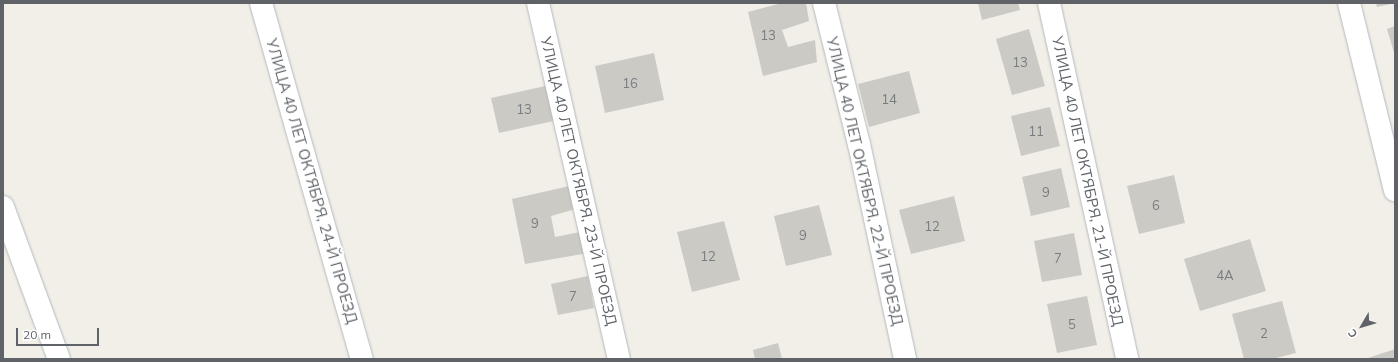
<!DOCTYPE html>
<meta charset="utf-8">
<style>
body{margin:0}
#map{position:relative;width:1398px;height:362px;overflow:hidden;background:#f1efe8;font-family:Mulish,sans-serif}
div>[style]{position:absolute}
.building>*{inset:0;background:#cccac5}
.roads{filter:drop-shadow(0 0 1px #b5b8bc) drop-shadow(0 0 1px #b5b8bc)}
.minor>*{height:22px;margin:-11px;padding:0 11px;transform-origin:11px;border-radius:11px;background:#fff}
span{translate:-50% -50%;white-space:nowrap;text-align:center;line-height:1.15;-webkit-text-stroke:4px #fff;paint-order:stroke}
.number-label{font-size:13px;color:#7a7d7f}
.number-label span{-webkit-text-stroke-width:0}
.street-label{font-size:15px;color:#5f6368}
.frame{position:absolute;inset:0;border:4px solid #5f6368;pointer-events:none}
.north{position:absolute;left:1342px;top:306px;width:40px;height:40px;-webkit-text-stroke:3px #fff;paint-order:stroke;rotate:232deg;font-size:11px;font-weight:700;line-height:16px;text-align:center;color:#5f6368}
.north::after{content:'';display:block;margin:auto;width:14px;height:18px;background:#5f6368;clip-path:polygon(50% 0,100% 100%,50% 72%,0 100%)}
.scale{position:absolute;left:16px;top:328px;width:83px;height:18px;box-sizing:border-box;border:2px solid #5f6368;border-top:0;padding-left:5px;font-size:12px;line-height:14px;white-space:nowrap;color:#5f6368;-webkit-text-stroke:3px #fff;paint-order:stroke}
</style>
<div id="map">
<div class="building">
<i style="clip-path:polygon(782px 3px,806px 3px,809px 21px,782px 30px,788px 47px,815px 40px,817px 62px,763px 76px,748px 12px)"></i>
<i style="clip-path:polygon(978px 3px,1018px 3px,1020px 10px,982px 20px)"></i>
<i style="clip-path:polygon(1376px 3px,1390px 3px,1390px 4px,1377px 7px)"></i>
<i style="clip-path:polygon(1395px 26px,1395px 56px,1387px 29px)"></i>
<i style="clip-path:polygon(1029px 29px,1045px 86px,1012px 95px,996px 39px)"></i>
<i style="clip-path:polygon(654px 53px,664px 100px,605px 113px,595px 66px)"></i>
<i style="clip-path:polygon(909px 71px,920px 113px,869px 127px,858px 84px)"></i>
<i style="clip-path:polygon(550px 85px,558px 120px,499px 133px,491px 98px)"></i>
<i style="clip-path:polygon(1050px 107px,1060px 146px,1021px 156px,1011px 116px)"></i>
<i style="clip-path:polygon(1061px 168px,1070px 207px,1031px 216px,1022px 177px)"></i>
<i style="clip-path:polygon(1174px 175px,1185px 223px,1139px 234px,1127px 186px)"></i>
<i style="clip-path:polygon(574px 185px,579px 208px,551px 216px,555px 237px,585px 231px,588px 253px,525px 264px,512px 199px)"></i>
<i style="clip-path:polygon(954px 196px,965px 241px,911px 254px,899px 210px)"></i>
<i style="clip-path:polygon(819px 205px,832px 255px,786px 266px,774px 216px)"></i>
<i style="clip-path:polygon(724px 221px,740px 280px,692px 292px,677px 232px)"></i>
<i style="clip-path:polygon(1074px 233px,1082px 275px,1042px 282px,1034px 241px)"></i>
<i style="clip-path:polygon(1250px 239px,1266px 291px,1200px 311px,1184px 259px)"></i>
<i style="clip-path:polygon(588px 276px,594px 308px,558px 315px,551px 284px)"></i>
<i style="clip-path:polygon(1087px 296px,1097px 345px,1057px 353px,1047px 304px)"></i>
<i style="clip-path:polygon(1282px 301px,1296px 353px,1272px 359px,1244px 359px,1232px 314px)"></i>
<i style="clip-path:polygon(778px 343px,782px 359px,755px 359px,753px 350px)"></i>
<i style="clip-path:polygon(1395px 349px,1395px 359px,1365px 359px)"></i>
</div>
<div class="roads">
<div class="minor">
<i style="left:261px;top:3px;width:370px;rotate:74.2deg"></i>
<i style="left:538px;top:3px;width:365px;rotate:77.2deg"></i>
<i style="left:824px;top:3px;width:145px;rotate:76.1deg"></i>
<i style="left:859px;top:144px;width:220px;rotate:77.9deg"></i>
<i style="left:1049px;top:3px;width:364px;rotate:77.6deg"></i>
<i style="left:1349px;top:3px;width:193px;rotate:76.2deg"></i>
<i style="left:3px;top:207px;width:162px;rotate:69.8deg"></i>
</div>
</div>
<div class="number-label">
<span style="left:768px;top:35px">13</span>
<span style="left:1020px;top:62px">13</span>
<span style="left:630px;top:83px">16</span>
<span style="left:889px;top:99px">14</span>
<span style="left:524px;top:109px">13</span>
<span style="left:1036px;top:131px">11</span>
<span style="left:1046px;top:192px">9</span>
<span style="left:1156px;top:205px">6</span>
<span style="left:535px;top:223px">9</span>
<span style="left:932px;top:226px">12</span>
<span style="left:803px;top:235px">9</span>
<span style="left:708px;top:256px">12</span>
<span style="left:1058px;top:258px">7</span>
<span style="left:1225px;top:275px">4А</span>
<span style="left:573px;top:296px">7</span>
<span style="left:1072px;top:324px">5</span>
<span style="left:1264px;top:333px">2</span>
</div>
<div class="street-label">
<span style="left:312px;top:181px;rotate:74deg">УЛИЦА 40 ЛЕТ ОКТЯБРЯ, 24-Й ПРОЕЗД</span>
<span style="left:579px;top:181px;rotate:77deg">УЛИЦА 40 ЛЕТ ОКТЯБРЯ, 23-Й ПРОЕЗД</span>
<span style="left:865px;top:181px;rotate:77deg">УЛИЦА 40 ЛЕТ ОКТЯБРЯ, 22-Й ПРОЕЗД</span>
<span style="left:1088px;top:181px;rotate:78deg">УЛИЦА 40 ЛЕТ ОКТЯБРЯ, 21-Й ПРОЕЗД</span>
</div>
<div class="frame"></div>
<div class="north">С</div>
<div class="scale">20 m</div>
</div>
